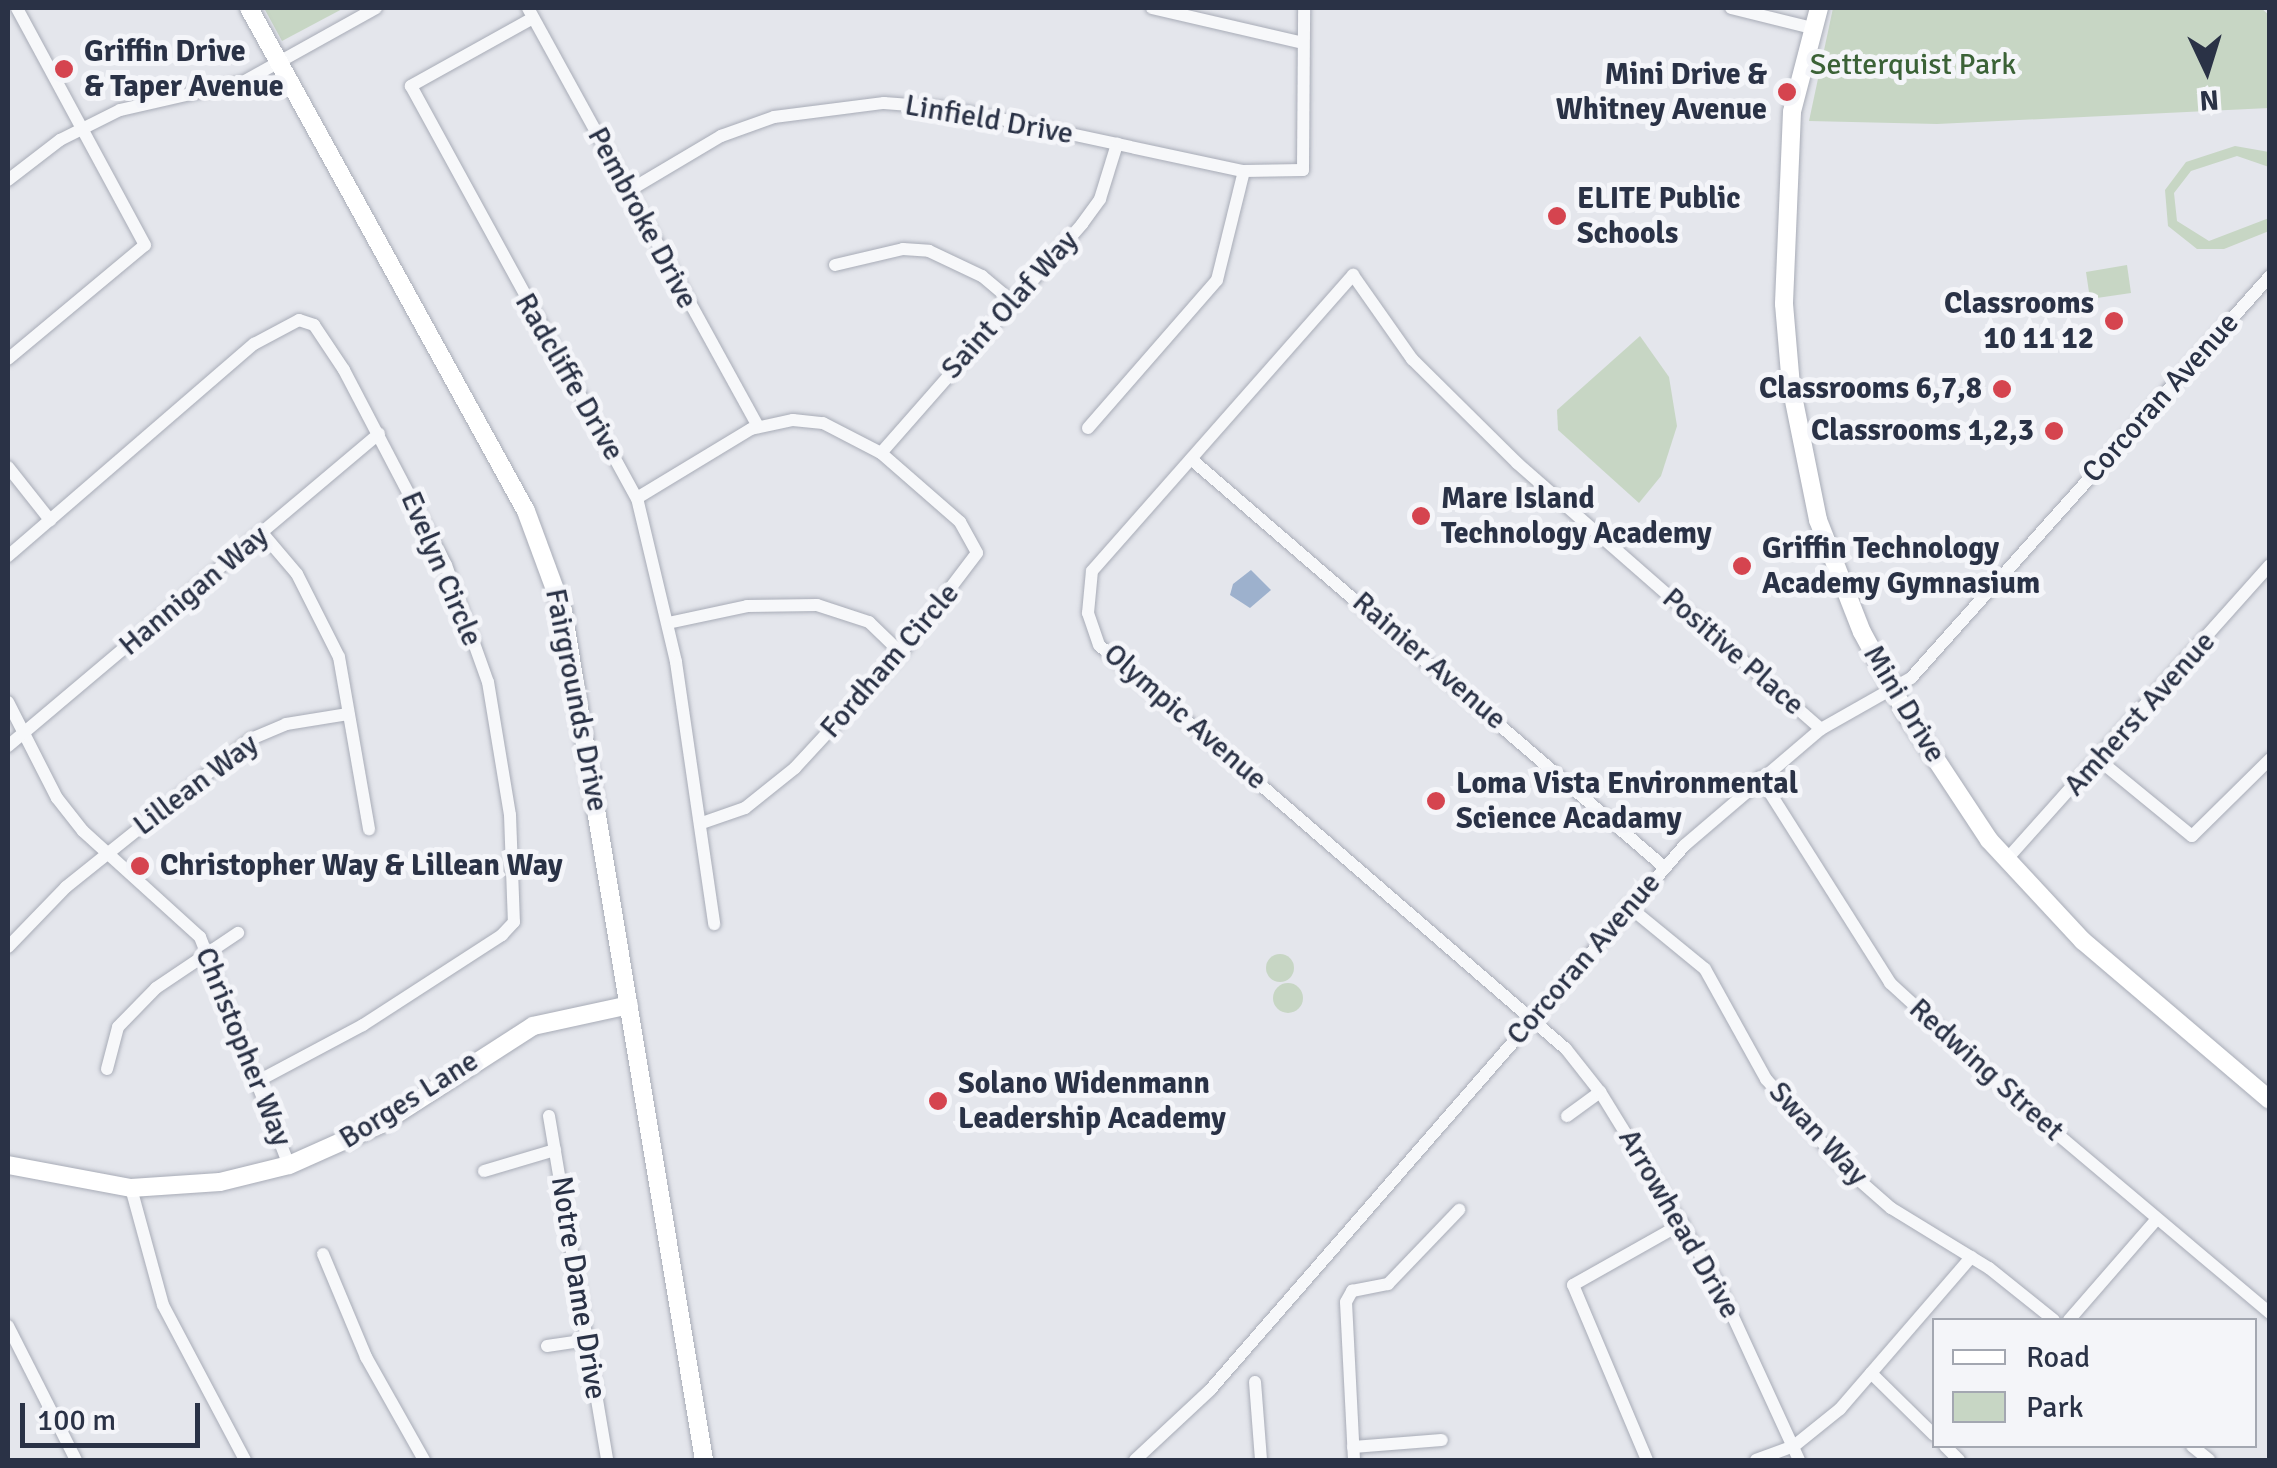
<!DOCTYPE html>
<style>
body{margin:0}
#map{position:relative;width:2277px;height:1468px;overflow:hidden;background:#e4e6ec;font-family:Signika,sans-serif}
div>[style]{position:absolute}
.green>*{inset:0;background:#c7d6c4}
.round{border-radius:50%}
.water>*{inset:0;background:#9db1cd}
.roads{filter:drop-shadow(0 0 2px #a8acb7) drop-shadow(0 0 2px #a8acb7)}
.street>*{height:12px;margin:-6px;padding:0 6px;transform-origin:6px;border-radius:6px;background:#f7f8fa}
.secondary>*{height:18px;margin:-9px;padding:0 9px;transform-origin:9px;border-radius:9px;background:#fff}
.dots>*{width:28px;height:28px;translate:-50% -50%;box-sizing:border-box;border:5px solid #f4f5f9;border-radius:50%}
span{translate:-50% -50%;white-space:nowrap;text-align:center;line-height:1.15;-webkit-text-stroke:10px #f4f5f9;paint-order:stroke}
.poi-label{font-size:30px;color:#2a3246;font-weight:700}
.left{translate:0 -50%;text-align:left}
.right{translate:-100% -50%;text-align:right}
.park-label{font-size:30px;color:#3b6237}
.street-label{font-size:30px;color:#2a3246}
.frame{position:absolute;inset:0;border:10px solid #2a3246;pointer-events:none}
.legend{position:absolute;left:1932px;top:1318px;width:325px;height:130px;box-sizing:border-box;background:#f4f5f9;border:2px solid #a3a7b1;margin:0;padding:12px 18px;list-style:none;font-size:30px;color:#2a3246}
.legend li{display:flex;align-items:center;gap:20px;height:50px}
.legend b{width:50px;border:2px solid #a3a7b1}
.north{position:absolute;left:2157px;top:20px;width:100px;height:100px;-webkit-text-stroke:8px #f4f5f9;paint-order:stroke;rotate:176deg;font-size:28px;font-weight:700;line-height:40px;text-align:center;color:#2a3246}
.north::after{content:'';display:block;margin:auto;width:35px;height:45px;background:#2a3246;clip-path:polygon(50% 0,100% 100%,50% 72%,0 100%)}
.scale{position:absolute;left:20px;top:1403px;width:180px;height:45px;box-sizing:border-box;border:5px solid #2a3246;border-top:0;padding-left:12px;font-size:30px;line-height:35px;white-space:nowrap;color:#2a3246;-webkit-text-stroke:8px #f4f5f9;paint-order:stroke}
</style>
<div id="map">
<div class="green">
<i style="clip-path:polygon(264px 8px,344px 8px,282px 41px)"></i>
<i style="clip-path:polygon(1833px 8px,2261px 8px,2269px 15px,2269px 108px,1937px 124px,1809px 121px)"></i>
<i style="clip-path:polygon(2235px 146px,2269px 152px,2269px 167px,2237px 156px,2191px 171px,2174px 193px,2177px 221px,2209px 241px,2269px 218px,2269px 231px,2224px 249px,2197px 249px,2168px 226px,2165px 190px,2186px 162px)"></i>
<i style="clip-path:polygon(2127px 265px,2131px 293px,2090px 299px,2086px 272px)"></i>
<i style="clip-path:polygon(1640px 336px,1669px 377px,1677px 426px,1661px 476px,1639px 503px,1558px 430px,1557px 410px)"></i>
<i class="round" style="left:1266px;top:954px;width:28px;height:28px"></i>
<i class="round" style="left:1273px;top:983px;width:30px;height:30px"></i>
</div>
<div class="water">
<i style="clip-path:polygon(1251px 570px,1271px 590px,1250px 608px,1230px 595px,1233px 584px)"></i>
</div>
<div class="roads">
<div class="street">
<i style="left:528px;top:8px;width:478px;rotate:61.2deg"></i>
<i style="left:1152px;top:8px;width:151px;rotate:13deg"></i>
<i style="left:1731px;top:8px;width:83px;rotate:13.9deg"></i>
<i style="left:533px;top:18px;width:140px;rotate:150.9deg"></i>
<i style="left:411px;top:86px;width:470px;rotate:61.3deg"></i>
<i style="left:637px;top:498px;width:169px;rotate:76.6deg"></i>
<i style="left:676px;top:662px;width:265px;rotate:81.7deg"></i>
<i style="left:8px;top:180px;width:66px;rotate:-37.6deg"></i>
<i style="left:60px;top:140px;width:67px;rotate:-26.6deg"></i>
<i style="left:120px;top:110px;width:126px;rotate:-12.8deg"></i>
<i style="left:243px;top:82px;width:152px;rotate:-29.1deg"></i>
<i style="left:630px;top:190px;width:106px;rotate:-30.7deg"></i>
<i style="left:721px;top:136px;width:56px;rotate:-19.7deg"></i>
<i style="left:774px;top:117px;width:111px;rotate:-7.3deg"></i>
<i style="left:884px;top:103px;width:65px;rotate:4.4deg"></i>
<i style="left:949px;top:108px;width:302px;rotate:12.1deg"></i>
<i style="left:1244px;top:171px;width:59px;rotate:-1deg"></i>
<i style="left:1303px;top:170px;width:162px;rotate:-89.6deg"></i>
<i style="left:835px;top:265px;width:70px;rotate:-13.2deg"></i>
<i style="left:903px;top:249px;width:26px;rotate:4deg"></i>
<i style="left:929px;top:251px;width:59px;rotate:25.3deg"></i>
<i style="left:982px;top:276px;width:39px;rotate:40deg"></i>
<i style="left:8px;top:359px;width:178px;rotate:-39.8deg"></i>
<i style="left:145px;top:245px;width:269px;rotate:-118.4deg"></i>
<i style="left:1088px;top:428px;width:196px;rotate:-48.9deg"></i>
<i style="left:1217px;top:280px;width:112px;rotate:-76.1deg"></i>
<i style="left:881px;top:453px;width:305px;rotate:-48.7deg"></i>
<i style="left:1082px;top:224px;width:31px;rotate:-54deg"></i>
<i style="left:1100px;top:199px;width:58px;rotate:-72.8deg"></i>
<i style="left:1191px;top:459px;width:625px;rotate:40.78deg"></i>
<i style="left:8px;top:467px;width:68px;rotate:51.6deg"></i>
<i style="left:637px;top:498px;width:133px;rotate:-31.2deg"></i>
<i style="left:751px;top:429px;width:43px;rotate:-12.1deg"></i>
<i style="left:793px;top:420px;width:30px;rotate:6deg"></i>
<i style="left:823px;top:423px;width:65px;rotate:27.3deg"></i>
<i style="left:881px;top:453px;width:105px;rotate:41.1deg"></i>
<i style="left:960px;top:522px;width:35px;rotate:61deg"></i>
<i style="left:977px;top:553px;width:126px;rotate:127.2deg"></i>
<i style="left:901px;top:653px;width:156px;rotate:132.7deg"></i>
<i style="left:795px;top:768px;width:64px;rotate:141.3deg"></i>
<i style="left:745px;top:808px;width:46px;rotate:160.8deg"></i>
<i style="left:263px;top:534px;width:52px;rotate:49.6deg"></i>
<i style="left:297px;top:574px;width:93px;rotate:63.2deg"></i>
<i style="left:339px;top:657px;width:175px;rotate:80.1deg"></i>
<i style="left:8px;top:556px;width:325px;rotate:-40.8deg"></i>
<i style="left:254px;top:344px;width:51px;rotate:-28.1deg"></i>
<i style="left:299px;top:320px;width:16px;rotate:18deg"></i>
<i style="left:314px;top:325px;width:54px;rotate:56.3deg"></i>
<i style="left:344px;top:370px;width:220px;rotate:62.4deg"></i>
<i style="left:446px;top:565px;width:124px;rotate:70.3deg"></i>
<i style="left:488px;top:682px;width:135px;rotate:80.6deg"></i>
<i style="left:510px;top:815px;width:107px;rotate:87.9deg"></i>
<i style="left:514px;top:922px;width:18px;rotate:133deg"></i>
<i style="left:502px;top:935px;width:166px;rotate:147.1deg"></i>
<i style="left:363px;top:1025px;width:119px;rotate:151.9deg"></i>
<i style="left:668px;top:623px;width:81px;rotate:-12.1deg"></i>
<i style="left:747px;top:606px;width:70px;rotate:-0.8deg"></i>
<i style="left:817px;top:605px;width:55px;rotate:18.1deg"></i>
<i style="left:869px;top:622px;width:45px;rotate:44.1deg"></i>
<i style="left:8px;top:702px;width:108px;rotate:63deg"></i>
<i style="left:57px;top:798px;width:42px;rotate:51.8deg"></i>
<i style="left:83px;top:831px;width:158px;rotate:42.2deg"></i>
<i style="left:200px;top:937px;width:245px;rotate:68.7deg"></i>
<i style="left:8px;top:746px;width:485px;rotate:-40.1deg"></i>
<i style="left:2099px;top:760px;width:120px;rotate:39.3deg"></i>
<i style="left:2192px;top:836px;width:110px;rotate:-44.6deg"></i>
<i style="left:1760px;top:777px;width:244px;rotate:57.7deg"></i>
<i style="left:1890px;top:983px;width:182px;rotate:42.5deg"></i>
<i style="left:2024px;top:1106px;width:322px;rotate:40.1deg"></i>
<i style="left:2007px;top:859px;width:394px;rotate:-48.2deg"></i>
<i style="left:1628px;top:906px;width:99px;rotate:39.3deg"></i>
<i style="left:1705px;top:969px;width:126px;rotate:61deg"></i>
<i style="left:1766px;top:1079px;width:116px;rotate:48.5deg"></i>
<i style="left:1843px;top:1166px;width:64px;rotate:41.2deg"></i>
<i style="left:1891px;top:1208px;width:115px;rotate:31.5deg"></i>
<i style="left:1989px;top:1268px;width:83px;rotate:38.7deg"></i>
<i style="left:8px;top:947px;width:83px;rotate:-46deg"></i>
<i style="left:66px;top:887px;width:237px;rotate:-38.7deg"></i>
<i style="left:251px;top:739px;width:38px;rotate:-23deg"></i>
<i style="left:286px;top:724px;width:63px;rotate:-9.2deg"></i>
<i style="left:107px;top:1069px;width:43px;rotate:-75.3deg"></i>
<i style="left:118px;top:1027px;width:54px;rotate:-45.7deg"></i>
<i style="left:156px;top:988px;width:99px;rotate:-33.9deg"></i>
<i style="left:549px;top:1116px;width:349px;rotate:80.4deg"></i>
<i style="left:1567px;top:1116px;width:41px;rotate:-36deg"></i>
<i style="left:484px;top:1171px;width:74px;rotate:-16.5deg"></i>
<i style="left:131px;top:1188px;width:121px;rotate:74.7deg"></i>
<i style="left:163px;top:1305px;width:175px;rotate:62.1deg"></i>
<i style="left:323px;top:1254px;width:112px;rotate:67.3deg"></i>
<i style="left:366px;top:1357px;width:118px;rotate:60.6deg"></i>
<i style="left:2069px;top:1320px;width:133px;rotate:-49deg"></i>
<i style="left:8px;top:1326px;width:150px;rotate:63.1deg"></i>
<i style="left:547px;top:1346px;width:40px;rotate:-8.5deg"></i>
<i style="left:1871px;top:1373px;width:88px;rotate:44.5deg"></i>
<i style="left:1255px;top:1382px;width:78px;rotate:85.6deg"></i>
<i style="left:1945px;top:1446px;width:20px;rotate:45deg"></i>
<i style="left:2192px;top:1446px;width:22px;rotate:39deg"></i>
<i style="left:1353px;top:1447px;width:89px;rotate:-4.5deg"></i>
<i style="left:1135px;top:1460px;width:103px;rotate:-43deg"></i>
<i style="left:1210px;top:1390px;width:723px;rotate:-48.93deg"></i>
<i style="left:1685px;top:845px;width:179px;rotate:-40.5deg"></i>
<i style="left:1821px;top:729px;width:103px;rotate:-29.5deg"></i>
<i style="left:1911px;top:678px;width:539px;rotate:-48.23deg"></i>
<i style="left:1354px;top:1460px;width:158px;rotate:-92.9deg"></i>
<i style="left:1346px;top:1302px;width:13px;rotate:-61deg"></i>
<i style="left:1352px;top:1291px;width:37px;rotate:-11deg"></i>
<i style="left:1388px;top:1284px;width:103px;rotate:-46.2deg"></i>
<i style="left:1647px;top:1460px;width:190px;rotate:-112.9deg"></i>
<i style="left:1573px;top:1285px;width:126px;rotate:-29.4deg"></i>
<i style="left:1756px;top:1460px;width:40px;rotate:-20.2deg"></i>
<i style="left:1794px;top:1446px;width:59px;rotate:-38.8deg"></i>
<i style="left:1840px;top:1409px;width:201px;rotate:-49.2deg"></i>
<i style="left:1799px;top:1460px;width:196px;rotate:-114.7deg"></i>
<i style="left:1717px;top:1282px;width:223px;rotate:-121.6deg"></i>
<i style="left:1600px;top:1092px;width:55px;rotate:-128.3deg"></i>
<i style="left:1566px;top:1049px;width:617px;rotate:-139.14deg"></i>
<i style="left:1099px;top:645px;width:34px;rotate:-109deg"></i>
<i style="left:1088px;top:613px;width:42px;rotate:-84.6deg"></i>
<i style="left:1092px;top:571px;width:395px;rotate:-48.6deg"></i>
<i style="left:1353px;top:275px;width:103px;rotate:54.9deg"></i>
<i style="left:1412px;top:359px;width:148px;rotate:44.7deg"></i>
<i style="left:1517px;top:463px;width:404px;rotate:41.2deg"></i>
</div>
<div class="secondary">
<i style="left:249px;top:8px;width:574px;rotate:61.16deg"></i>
<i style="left:526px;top:511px;width:107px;rotate:69.7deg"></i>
<i style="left:563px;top:611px;width:861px;rotate:80.57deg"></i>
<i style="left:1819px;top:8px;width:107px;rotate:104.6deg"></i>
<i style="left:1792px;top:112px;width:192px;rotate:92.4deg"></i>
<i style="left:1784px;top:304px;width:82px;rotate:85.1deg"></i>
<i style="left:1791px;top:386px;width:137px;rotate:78.6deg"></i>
<i style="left:1818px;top:520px;width:120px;rotate:68.6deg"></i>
<i style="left:1862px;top:632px;width:97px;rotate:61.6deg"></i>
<i style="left:1908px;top:717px;width:147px;rotate:56.6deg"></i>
<i style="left:1989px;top:840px;width:138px;rotate:47.1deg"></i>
<i style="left:2083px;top:941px;width:245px;rotate:40.4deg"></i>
<i style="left:8px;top:1165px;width:125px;rotate:10.6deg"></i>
<i style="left:131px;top:1188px;width:89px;rotate:-3.9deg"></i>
<i style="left:220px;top:1182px;width:71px;rotate:-13.8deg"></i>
<i style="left:289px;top:1165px;width:101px;rotate:-24deg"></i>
<i style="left:381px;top:1124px;width:181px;rotate:-32.8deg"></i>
<i style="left:533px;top:1026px;width:98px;rotate:-12.3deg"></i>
</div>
</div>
<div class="dots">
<i style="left:64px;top:69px;background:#d5444f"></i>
<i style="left:1787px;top:92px;background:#d5444f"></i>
<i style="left:1557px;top:216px;background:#d5444f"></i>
<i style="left:2114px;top:321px;background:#d5444f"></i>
<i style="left:2002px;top:389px;background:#d5444f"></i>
<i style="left:2054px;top:431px;background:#d5444f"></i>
<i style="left:1421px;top:516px;background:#d5444f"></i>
<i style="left:1742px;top:566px;background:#d5444f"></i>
<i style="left:1436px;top:801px;background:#d5444f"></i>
<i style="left:140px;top:866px;background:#d5444f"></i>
<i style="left:938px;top:1101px;background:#d5444f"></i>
</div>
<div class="poi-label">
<span class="left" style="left:84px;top:69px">Griffin Drive<br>&amp; Taper Avenue</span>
<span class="right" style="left:1767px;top:92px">Mini Drive &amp;<br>Whitney Avenue</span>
<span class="left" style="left:1577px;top:216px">ELITE Public<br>Schools</span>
<span class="right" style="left:2094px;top:321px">Classrooms<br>10 11 12</span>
<span class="right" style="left:1982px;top:389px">Classrooms 6,7,8</span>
<span class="right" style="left:2034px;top:431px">Classrooms 1,2,3</span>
<span class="left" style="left:1441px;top:516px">Mare Island<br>Technology Academy</span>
<span class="left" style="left:1762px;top:566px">Griffin Technology<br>Academy Gymnasium</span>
<span class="left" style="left:1456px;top:801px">Loma Vista Environmental<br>Science Acadamy</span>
<span class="left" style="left:160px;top:866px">Christopher Way &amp; Lillean Way</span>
<span class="left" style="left:958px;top:1101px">Solano Widenmann<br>Leadership Academy</span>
</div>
<div class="park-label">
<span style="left:1913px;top:65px">Setterquist Park</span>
</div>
<div class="street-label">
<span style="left:989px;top:120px;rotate:10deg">Linfield Drive</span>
<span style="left:642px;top:218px;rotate:62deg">Pembroke Drive</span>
<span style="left:1010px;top:305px;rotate:-48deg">Saint Olaf Way</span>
<span style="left:569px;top:377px;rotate:60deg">Radcliffe Drive</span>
<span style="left:2161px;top:398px;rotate:-48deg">Corcoran Avenue</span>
<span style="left:441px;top:569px;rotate:67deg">Evelyn Circle</span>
<span style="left:194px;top:591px;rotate:-40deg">Hannigan Way</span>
<span style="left:1733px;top:652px;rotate:41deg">Positive Place</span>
<span style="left:890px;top:661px;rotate:-49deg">Fordham Circle</span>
<span style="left:1429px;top:661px;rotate:41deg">Rainier Avenue</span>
<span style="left:576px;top:700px;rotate:79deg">Fairgrounds Drive</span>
<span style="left:1904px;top:704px;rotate:59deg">Mini Drive</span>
<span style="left:2140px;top:714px;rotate:-48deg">Amherst Avenue</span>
<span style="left:1185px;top:717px;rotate:41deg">Olympic Avenue</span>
<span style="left:196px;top:785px;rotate:-37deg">Lillean Way</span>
<span style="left:1584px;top:959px;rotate:-49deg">Corcoran Avenue</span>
<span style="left:243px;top:1047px;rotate:68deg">Christopher Way</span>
<span style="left:1986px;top:1070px;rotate:42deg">Redwing Street</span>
<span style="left:409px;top:1100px;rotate:-32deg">Borges Lane</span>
<span style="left:1818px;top:1134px;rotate:47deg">Swan Way</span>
<span style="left:1679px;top:1224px;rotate:60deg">Arrowhead Drive</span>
<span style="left:578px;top:1288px;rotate:81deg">Notre Dame Drive</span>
</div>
<div class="frame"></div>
<ul class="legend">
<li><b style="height:12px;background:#fff"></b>Road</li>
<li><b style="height:28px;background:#c7d6c4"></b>Park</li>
</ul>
<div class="north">N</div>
<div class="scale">100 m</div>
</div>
